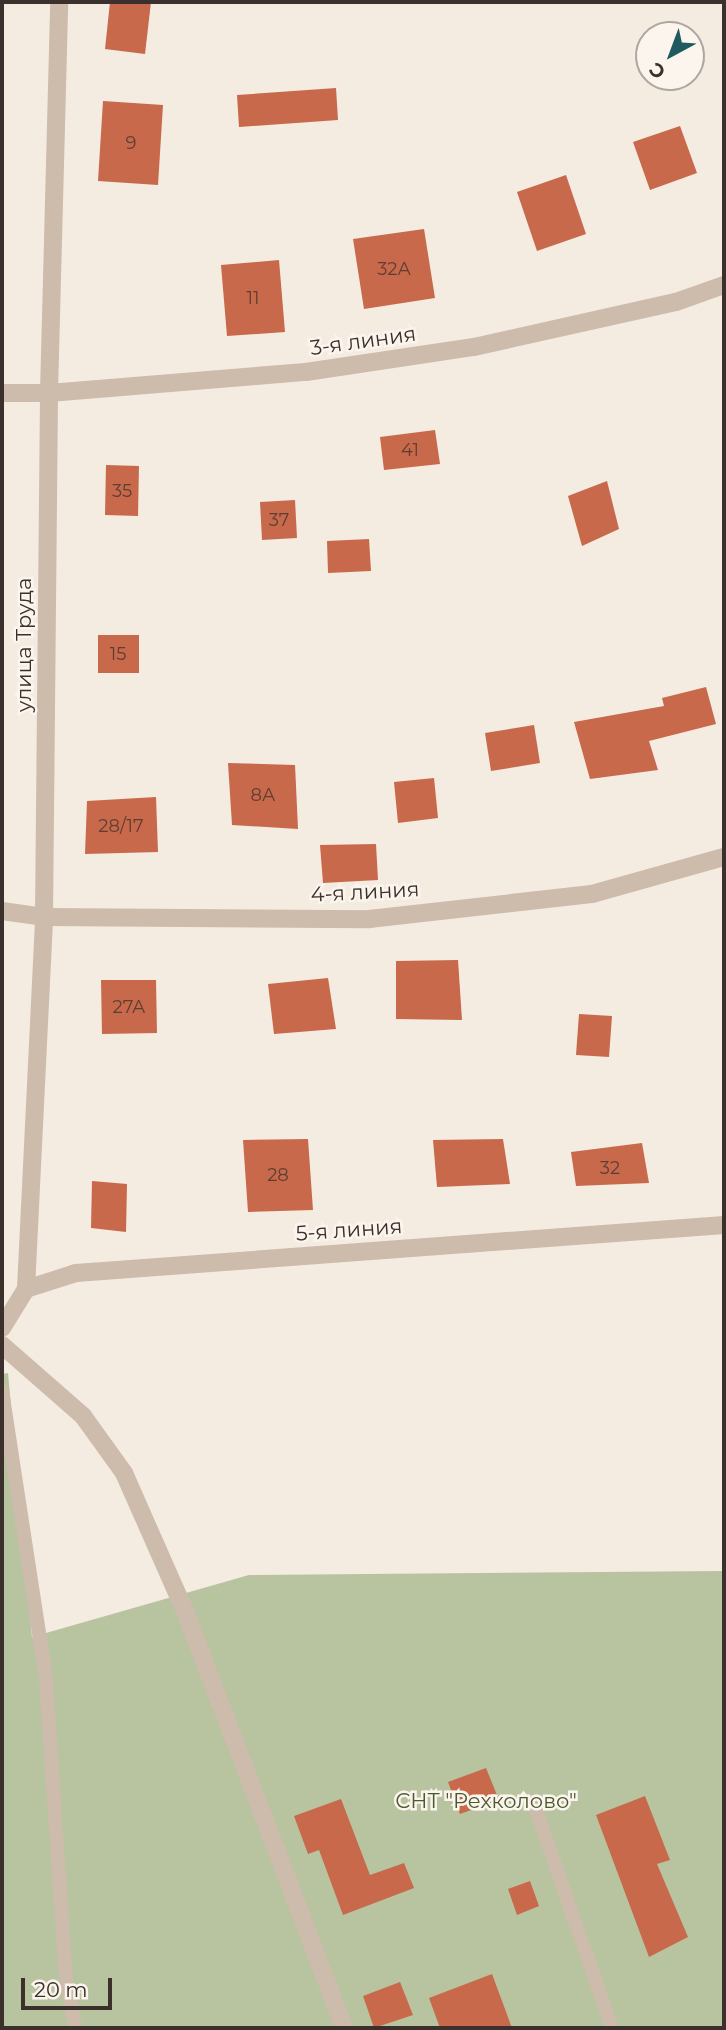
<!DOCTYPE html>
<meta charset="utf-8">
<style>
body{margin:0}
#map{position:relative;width:726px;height:2030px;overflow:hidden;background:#f4ebe1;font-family:Montserrat,sans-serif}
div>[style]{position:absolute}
.green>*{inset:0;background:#b8c4a0}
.building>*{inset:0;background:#c8694b}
.service>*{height:14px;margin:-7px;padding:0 7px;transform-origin:7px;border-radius:7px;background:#cdbbac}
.minor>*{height:18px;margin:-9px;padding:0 9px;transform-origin:9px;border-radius:9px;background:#cdbbac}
span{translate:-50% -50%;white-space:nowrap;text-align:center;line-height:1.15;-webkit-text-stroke:5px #fbf5ee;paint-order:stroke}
.number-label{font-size:18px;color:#5e3e33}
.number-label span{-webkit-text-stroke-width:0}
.street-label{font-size:21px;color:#3b302b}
.park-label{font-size:21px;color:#4a5a2e}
.frame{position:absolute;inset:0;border:4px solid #3b302b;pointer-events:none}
.north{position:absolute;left:635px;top:21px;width:70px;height:70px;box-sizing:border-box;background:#fbf5ee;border:2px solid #aea6a0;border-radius:50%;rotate:221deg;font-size:19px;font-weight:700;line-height:28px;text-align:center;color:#3b302b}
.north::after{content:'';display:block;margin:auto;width:24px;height:32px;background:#1f5a5e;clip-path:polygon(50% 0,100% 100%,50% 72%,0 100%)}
.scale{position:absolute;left:21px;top:1978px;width:91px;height:32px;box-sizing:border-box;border:4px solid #3b302b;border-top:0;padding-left:9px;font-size:21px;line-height:24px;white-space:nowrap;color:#3b302b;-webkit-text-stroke:5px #fbf5ee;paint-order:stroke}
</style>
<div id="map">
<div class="green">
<i style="clip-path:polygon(8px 1373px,32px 1637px,249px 1575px,724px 1571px,724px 2028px,2px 2028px,2px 1374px)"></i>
</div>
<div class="building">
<i style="clip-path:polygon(110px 2px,151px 2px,145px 54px,105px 49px)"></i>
<i style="clip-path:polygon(336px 88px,338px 120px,239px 127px,237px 95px)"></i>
<i style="clip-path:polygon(103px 101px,163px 105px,158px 185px,98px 181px)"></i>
<i style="clip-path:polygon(680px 126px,697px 173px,650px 190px,633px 142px)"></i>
<i style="clip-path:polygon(566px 175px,586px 234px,537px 251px,517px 192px)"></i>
<i style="clip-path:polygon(424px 229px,435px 298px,364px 309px,353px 239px)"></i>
<i style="clip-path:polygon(279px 260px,285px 332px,227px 336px,221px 265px)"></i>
<i style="clip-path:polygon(435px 430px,440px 464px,384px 470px,380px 437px)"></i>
<i style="clip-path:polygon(106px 465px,139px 466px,138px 516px,105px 515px)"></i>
<i style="clip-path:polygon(607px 481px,619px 529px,582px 546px,568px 496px)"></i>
<i style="clip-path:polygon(295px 500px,297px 538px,262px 540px,260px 502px)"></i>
<i style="clip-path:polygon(369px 539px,371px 571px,328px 573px,327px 541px)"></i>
<i style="clip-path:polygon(98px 635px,139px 635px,139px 673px,98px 673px)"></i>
<i style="clip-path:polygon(706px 687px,716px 724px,649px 741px,658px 770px,590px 779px,574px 722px,664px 706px,662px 698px)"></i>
<i style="clip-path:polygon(534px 725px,540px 763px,491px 771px,485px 733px)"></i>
<i style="clip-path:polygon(228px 763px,295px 765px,298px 829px,232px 825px)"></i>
<i style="clip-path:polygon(434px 778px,438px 818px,398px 823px,394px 782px)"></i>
<i style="clip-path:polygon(156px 797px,158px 852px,85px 854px,87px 801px)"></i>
<i style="clip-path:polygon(376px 844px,378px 880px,323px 883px,320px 845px)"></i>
<i style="clip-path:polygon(458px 960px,462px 1020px,396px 1019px,396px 961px)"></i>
<i style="clip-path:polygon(328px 978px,336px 1029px,274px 1034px,268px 984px)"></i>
<i style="clip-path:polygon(101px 980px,156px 980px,157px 1033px,102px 1034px)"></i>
<i style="clip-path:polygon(579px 1014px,612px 1016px,609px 1057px,576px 1055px)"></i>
<i style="clip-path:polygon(308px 1139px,313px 1210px,248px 1212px,243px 1140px)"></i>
<i style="clip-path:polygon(503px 1139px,510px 1184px,437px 1187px,433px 1140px)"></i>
<i style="clip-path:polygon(642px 1143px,649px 1183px,576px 1186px,571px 1152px)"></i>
<i style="clip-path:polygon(92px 1181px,127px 1184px,126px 1232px,91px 1228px)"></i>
<i style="clip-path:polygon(486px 1768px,499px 1800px,460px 1814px,448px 1782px)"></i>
<i style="clip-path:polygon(645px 1796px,670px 1860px,657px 1864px,688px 1937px,649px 1957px,596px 1815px)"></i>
<i style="clip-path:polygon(341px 1799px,370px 1875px,404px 1863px,414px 1888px,343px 1915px,319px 1850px,308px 1854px,294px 1816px)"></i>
<i style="clip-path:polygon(530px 1881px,539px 1906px,517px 1915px,508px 1889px)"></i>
<i style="clip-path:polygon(492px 1974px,512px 2028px,440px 2028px,429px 1998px)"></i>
<i style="clip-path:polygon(400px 1982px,413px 2015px,374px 2028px,363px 1996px)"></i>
</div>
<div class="service">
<i style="left:2px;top:1391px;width:292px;rotate:81.3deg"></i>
<i style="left:46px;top:1680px;width:299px;rotate:86.2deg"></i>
<i style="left:66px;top:1978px;width:51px;rotate:79.8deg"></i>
<i style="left:533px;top:1801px;width:240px;rotate:70.8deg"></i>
</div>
<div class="minor">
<i style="left:2px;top:393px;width:47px"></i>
<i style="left:49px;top:393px;width:258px;rotate:-4.7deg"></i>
<i style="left:306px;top:372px;width:170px;rotate:-8.5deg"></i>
<i style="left:474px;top:347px;width:207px;rotate:-12.6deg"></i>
<i style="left:676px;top:302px;width:51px;rotate:-19.5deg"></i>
<i style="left:2px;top:911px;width:42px;rotate:8.1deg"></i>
<i style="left:44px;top:917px;width:325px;rotate:0.4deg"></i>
<i style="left:369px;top:919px;width:224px;rotate:-6.4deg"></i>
<i style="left:592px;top:894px;width:137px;rotate:-15.7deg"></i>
<i style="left:26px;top:1289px;width:372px;rotate:-87.2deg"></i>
<i style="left:44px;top:917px;width:524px;rotate:-89.45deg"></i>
<i style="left:49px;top:393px;width:391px;rotate:-88.5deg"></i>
<i style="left:2px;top:1328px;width:46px;rotate:-58.4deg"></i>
<i style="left:26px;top:1289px;width:52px;rotate:-17.7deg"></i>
<i style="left:76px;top:1273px;width:650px;rotate:-4.24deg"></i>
<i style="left:2px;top:1345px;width:108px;rotate:41.2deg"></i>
<i style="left:83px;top:1416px;width:70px;rotate:54.3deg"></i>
<i style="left:124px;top:1473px;width:151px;rotate:66.2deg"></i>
<i style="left:185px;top:1611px;width:446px;rotate:69.1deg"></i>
</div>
<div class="number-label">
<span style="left:131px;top:143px">9</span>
<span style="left:394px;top:269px">32А</span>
<span style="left:253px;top:298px">11</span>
<span style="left:410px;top:450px">41</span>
<span style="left:122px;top:491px">35</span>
<span style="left:279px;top:520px">37</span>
<span style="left:118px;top:654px">15</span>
<span style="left:263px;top:795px">8А</span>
<span style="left:121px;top:826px">28/17</span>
<span style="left:129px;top:1007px">27А</span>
<span style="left:610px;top:1168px">32</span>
<span style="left:278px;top:1175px">28</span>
</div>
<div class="street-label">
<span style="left:363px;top:341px;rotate:-8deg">3-я линия</span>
<span style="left:24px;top:645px;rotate:-90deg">улица Труда</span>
<span style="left:365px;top:892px;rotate:-3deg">4-я линия</span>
<span style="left:349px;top:1230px;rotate:-4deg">5-я линия</span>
</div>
<div class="park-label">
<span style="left:486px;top:1801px">СНТ "Рехколово"</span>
</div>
<div class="frame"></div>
<div class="north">С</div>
<div class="scale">20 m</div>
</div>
